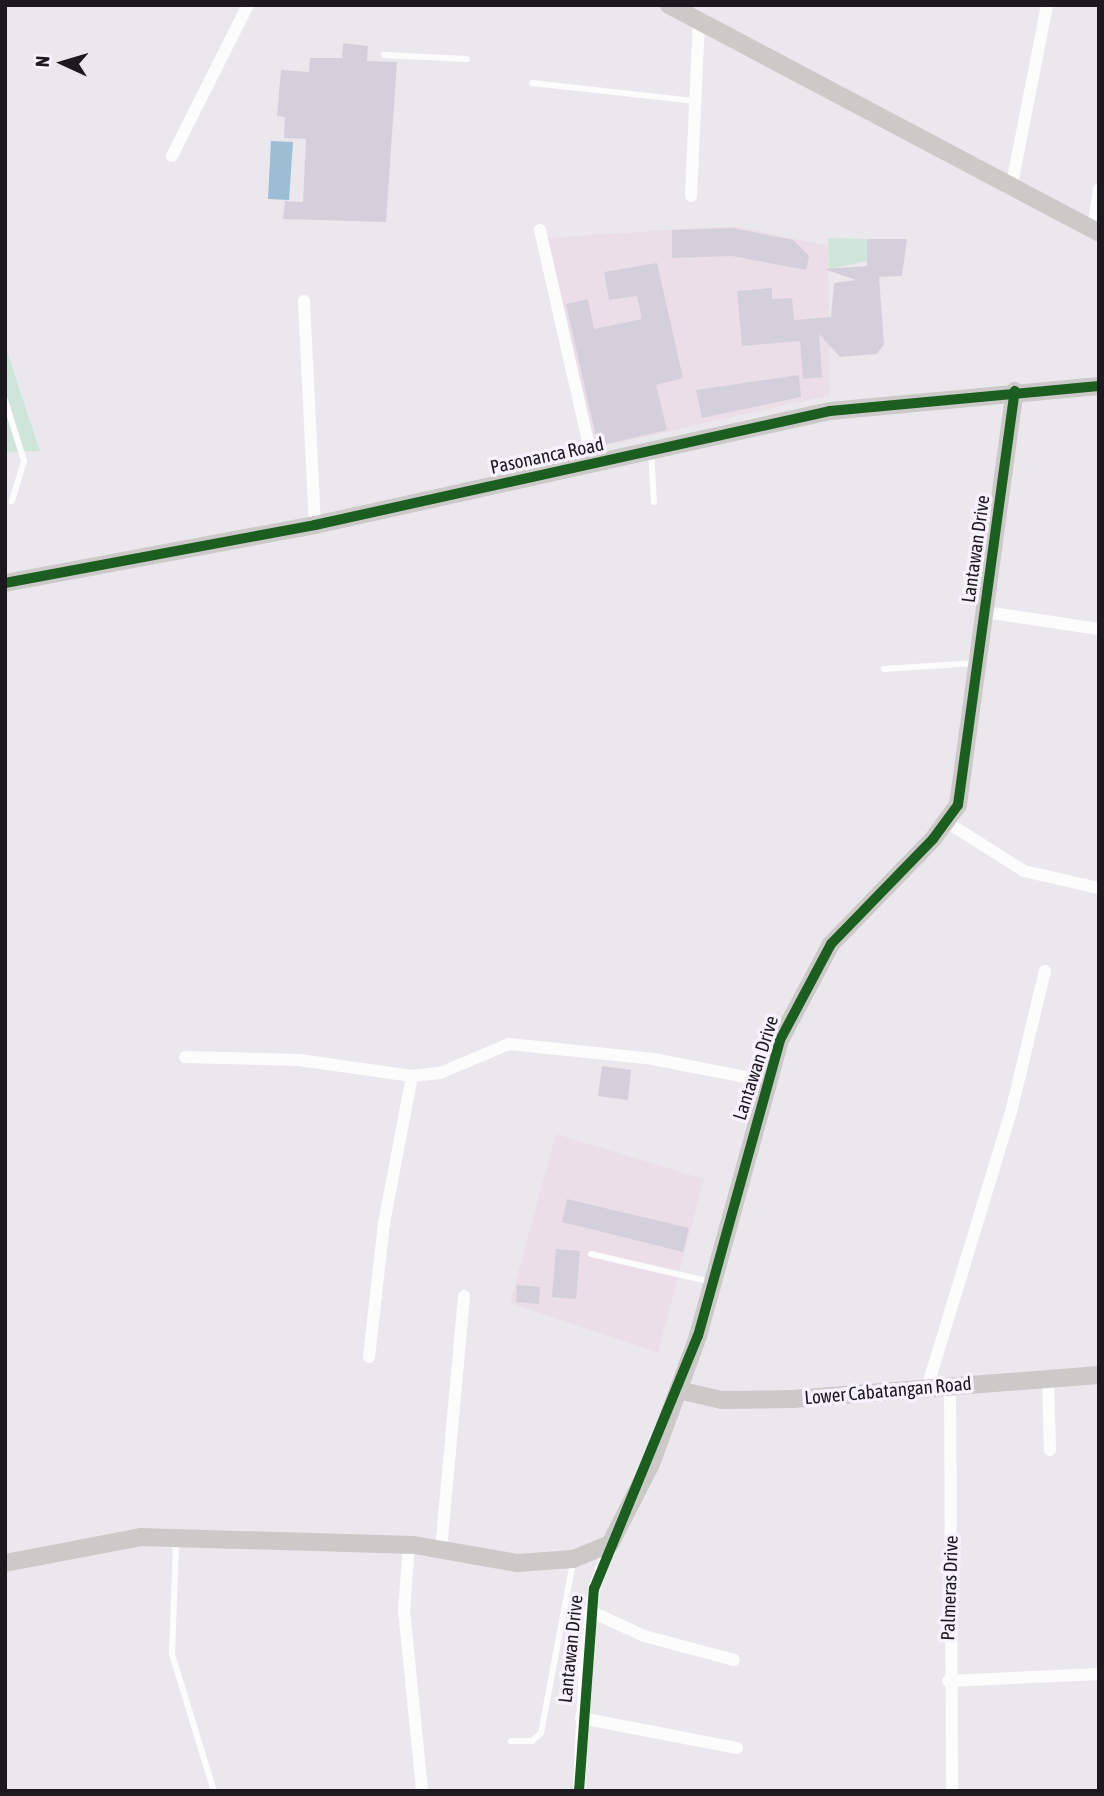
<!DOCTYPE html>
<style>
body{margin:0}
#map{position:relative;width:1104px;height:1796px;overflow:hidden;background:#eae8ed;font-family:"Asap Condensed",sans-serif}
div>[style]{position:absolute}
.education>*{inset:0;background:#ebdee8}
.green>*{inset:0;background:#d0e5da}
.water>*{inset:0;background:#9cbdd3}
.building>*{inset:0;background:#d4d0db}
.lane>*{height:6px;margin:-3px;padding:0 3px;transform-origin:3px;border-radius:3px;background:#fcfcfc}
.street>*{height:12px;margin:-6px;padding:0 6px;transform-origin:6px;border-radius:6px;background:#fcfcfc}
.secondary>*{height:18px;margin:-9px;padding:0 9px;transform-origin:9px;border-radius:9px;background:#cccac9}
.cycleway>*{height:10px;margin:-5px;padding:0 5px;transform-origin:5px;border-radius:5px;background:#1b5e20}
span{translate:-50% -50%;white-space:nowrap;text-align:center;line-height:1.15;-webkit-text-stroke:7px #f7f2fe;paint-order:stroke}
.street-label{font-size:19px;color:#1c1a1e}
.frame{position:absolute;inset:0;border:7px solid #1c1a1e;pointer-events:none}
.north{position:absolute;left:28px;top:28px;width:70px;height:70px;-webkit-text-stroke:5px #f7f2fe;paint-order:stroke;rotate:274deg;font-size:19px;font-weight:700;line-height:28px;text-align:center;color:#1c1a1e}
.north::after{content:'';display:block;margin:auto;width:24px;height:32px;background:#1c1a1e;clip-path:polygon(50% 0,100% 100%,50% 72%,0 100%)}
</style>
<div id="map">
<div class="education">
<i style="clip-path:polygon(734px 226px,828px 246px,830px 395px,590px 449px,546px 238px)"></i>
<i style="clip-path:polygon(556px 1134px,704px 1179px,658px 1353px,510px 1303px)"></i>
</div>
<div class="green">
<i style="clip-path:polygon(828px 238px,867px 239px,867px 261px,829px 269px)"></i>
<i style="clip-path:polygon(5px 345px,40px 451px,5px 452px)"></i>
</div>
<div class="water">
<i style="clip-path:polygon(271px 141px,293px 142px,289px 200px,268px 199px)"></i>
</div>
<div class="building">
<i style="clip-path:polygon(343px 43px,368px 46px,367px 61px,397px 62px,386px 222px,283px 219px,285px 201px,303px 202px,306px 139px,284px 138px,285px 117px,277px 116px,281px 70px,309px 72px,310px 58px,342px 58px)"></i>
<i style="clip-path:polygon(733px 228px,793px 240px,809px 256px,806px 270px,732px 256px,672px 258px,672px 230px)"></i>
<i style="clip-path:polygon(867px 239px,907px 239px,902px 276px,879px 277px,884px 344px,877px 354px,840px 357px,819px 334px,822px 377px,803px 379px,800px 341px,742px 346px,737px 291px,772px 288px,772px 299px,792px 298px,794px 320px,831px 317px,834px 283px,856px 280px,824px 269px,867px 266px)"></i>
<i style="clip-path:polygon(657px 263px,683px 378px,656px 385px,667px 430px,598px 446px,566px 304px,588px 299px,594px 329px,642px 319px,637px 296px,609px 300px,604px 272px)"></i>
<i style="clip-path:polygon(799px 375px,801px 397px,702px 418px,696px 390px)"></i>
<i style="clip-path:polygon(602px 1066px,631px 1070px,628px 1100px,598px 1096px)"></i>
<i style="clip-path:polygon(567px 1199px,689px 1228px,683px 1252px,562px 1222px)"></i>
<i style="clip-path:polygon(556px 1249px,580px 1251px,576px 1299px,552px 1297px)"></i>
<i style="clip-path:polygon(517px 1285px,540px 1287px,539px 1304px,516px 1302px)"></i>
</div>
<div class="lane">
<i style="left:384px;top:55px;width:83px;rotate:2.8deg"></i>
<i style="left:532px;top:83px;width:163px;rotate:6.3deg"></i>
<i style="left:5px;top:400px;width:64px;rotate:72.7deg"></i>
<i style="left:24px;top:461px;width:42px;rotate:106.7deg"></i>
<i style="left:651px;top:452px;width:50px;rotate:86.6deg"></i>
<i style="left:884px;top:669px;width:92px;rotate:-3.7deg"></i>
<i style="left:591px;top:1254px;width:123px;rotate:13.1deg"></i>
<i style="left:176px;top:1540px;width:114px;rotate:92deg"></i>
<i style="left:172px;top:1654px;width:143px;rotate:73deg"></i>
<i style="left:511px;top:1741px;width:21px"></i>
<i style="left:532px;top:1741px;width:12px;rotate:-42deg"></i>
<i style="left:541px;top:1733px;width:174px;rotate:-79.4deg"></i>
</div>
<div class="street">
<i style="left:172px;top:156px;width:169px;rotate:-63.3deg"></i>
<i style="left:1011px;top:189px;width:187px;rotate:-78.9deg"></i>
<i style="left:691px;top:196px;width:177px;rotate:-87.4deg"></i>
<i style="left:540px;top:230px;width:240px;rotate:77.2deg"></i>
<i style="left:1093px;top:230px;width:41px;rotate:-81.7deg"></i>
<i style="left:304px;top:301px;width:224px;rotate:87.2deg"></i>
<i style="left:985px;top:612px;width:115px;rotate:8.5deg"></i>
<i style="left:948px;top:823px;width:90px;rotate:32.3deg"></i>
<i style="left:1024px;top:871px;width:77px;rotate:12.8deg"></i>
<i style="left:185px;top:1057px;width:114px;rotate:1.5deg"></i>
<i style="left:299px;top:1060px;width:114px;rotate:8.1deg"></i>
<i style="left:412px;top:1076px;width:28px;rotate:-6deg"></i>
<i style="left:440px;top:1073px;width:75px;rotate:-22.8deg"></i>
<i style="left:509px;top:1044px;width:145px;rotate:5.9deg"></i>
<i style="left:653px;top:1059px;width:115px;rotate:11deg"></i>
<i style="left:369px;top:1357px;width:135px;rotate:-83.6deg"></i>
<i style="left:384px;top:1223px;width:150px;rotate:-79.2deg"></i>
<i style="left:1048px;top:1379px;width:71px;rotate:88.4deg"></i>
<i style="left:950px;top:1385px;width:406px;rotate:89.7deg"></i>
<i style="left:927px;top:1388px;width:293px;rotate:-73.1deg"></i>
<i style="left:1012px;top:1108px;width:141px;rotate:-76.5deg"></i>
<i style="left:409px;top:1545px;width:65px;rotate:94.4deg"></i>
<i style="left:404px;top:1610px;width:182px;rotate:84.3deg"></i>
<i style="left:441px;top:1550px;width:255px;rotate:-84.8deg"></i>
<i style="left:590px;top:1611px;width:60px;rotate:24.8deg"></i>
<i style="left:644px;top:1636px;width:93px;rotate:14.9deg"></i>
<i style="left:948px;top:1681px;width:151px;rotate:-2.7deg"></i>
<i style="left:581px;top:1718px;width:159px;rotate:10.9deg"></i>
<i style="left:579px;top:1791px;width:138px;rotate:-87.5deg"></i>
<i style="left:585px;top:1653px;width:65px;rotate:-82deg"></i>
<i style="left:594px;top:1589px;width:48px;rotate:-70.4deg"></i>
</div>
<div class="secondary">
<i style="left:669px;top:5px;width:487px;rotate:27.9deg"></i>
<i style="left:5px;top:583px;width:315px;rotate:-10.6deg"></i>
<i style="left:315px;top:525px;width:527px;rotate:-12.48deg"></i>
<i style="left:830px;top:411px;width:270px;rotate:-5.3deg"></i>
<i style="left:678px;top:1390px;width:45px;rotate:12.8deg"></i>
<i style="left:722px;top:1400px;width:71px;rotate:-0.8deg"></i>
<i style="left:793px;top:1399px;width:307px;rotate:-4.5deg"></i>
<i style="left:5px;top:1563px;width:138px;rotate:-10.8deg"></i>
<i style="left:141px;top:1537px;width:273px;rotate:1.7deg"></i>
<i style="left:414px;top:1545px;width:105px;rotate:9.9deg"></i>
<i style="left:517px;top:1563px;width:56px;rotate:-4.1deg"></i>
<i style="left:573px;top:1559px;width:40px;rotate:-22deg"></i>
<i style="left:610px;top:1544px;width:90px;rotate:-62.9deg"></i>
<i style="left:651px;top:1464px;width:136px;rotate:-69.8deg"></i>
<i style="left:698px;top:1336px;width:307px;rotate:-74.5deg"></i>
<i style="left:780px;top:1040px;width:109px;rotate:-62deg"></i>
<i style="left:831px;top:944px;width:146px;rotate:-45.8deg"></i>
<i style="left:933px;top:839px;width:42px;rotate:-53.7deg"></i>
<i style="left:958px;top:805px;width:418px;rotate:-82.2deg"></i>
</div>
<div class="cycleway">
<i style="left:5px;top:583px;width:315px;rotate:-10.6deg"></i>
<i style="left:315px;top:525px;width:527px;rotate:-12.48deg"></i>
<i style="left:830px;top:411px;width:270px;rotate:-5.3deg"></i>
<i style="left:579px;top:1791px;width:203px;rotate:-85.8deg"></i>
<i style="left:594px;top:1589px;width:274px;rotate:-67.7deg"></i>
<i style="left:698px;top:1336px;width:307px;rotate:-74.5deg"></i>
<i style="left:780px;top:1040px;width:109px;rotate:-62deg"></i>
<i style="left:831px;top:944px;width:146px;rotate:-45.8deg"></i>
<i style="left:933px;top:839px;width:42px;rotate:-53.7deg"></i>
<i style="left:958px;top:805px;width:418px;rotate:-82.2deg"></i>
</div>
<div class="street-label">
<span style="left:547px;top:456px;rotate:-12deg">Pasonanca Road</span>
<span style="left:976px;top:549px;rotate:-82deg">Lantawan Drive</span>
<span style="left:756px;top:1068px;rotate:-72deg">Lantawan Drive</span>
<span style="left:888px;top:1391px;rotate:-5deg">Lower Cabatangan Road</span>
<span style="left:950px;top:1588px;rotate:-88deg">Palmeras Drive</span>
<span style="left:571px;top:1649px;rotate:-84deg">Lantawan Drive</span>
</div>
<div class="frame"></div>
<div class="north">N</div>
</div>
